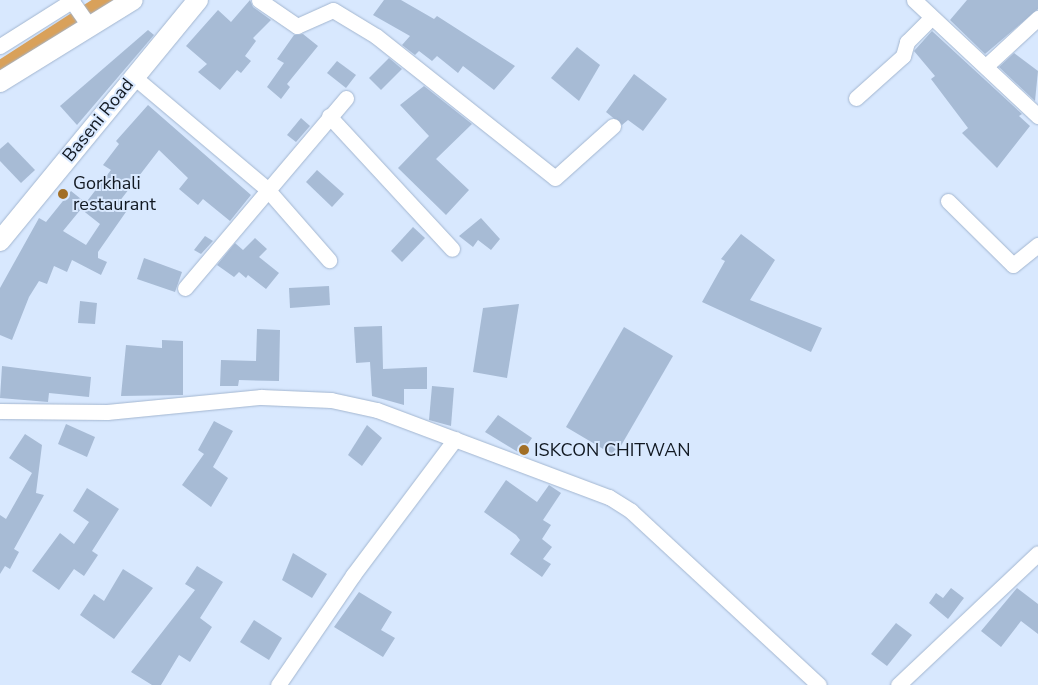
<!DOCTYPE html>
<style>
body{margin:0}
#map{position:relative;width:1038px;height:685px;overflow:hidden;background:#d8e8fe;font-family:"Nunito Sans",sans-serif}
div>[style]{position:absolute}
.canal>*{height:18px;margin:-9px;padding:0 9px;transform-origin:9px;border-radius:9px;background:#d9a15a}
.building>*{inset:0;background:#a7bbd5}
.roads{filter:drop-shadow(0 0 1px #a3b6d0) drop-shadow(0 0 1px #a3b6d0)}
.street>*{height:15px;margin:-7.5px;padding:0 7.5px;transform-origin:7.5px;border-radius:7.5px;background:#fff}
.secondary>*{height:20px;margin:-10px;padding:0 10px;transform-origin:10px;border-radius:10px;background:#fff}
.dots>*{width:14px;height:14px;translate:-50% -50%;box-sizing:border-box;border:2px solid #d8e8fe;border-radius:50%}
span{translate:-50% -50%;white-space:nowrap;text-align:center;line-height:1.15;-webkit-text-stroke:4px #d8e8fe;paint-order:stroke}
.street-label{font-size:18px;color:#111821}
.poi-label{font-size:18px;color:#111821}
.left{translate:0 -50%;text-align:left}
</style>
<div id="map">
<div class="canal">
<i style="left:0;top:70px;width:129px;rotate:-32.9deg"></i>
</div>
<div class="building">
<i style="clip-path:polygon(250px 0,253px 7px,271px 20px,253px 38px,256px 41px,245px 56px,251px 61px,241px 73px,237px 70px,220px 90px,198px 72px,207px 64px,186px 46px,218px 10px,231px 22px)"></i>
<i style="clip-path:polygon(384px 0,401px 0,434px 19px,437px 16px,515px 66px,494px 90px,463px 66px,458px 73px,437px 56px,432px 61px,419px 51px,415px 55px,402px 45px,410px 36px,373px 15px)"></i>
<i style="clip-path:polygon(967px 0,1038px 0,1038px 9px,985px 54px,950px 20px)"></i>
<i style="clip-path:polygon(148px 30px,154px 35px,77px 125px,60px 106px)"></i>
<i style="clip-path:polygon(932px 31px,1022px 114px,1019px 116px,1030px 126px,997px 168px,962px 133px,968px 128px,931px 79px,935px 76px,914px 51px)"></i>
<i style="clip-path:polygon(303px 34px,318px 46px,287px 84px,290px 87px,281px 99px,267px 87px,284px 63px,277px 59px,294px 35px)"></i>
<i style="clip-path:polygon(577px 47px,600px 65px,579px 101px,551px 78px)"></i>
<i style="clip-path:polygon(1014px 53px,1038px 71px,1035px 101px,999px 67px)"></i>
<i style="clip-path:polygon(389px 58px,402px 69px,381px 90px,369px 78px)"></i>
<i style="clip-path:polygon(337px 61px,356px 75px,346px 88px,327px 73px)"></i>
<i style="clip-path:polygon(634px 74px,667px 99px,643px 131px,628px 120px,622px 125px,606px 112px)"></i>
<i style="clip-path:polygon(424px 86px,472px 124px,436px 159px,469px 190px,446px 215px,398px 168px,429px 136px,400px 105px)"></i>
<i style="clip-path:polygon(148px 105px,251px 195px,230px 221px,203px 199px,198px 205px,179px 189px,188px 178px,159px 150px,119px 202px,128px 209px,98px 252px,98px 258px,107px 262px,101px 275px,72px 260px,67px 272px,54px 266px,47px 284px,39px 281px,29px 297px,12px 340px,0 335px,0 288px,39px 218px,46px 222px,71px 191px,86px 203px,63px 231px,86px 245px,100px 224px,81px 209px,111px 170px,103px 165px,119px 144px,116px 141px)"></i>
<i style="clip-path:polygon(301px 118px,310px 126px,296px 142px,287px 135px)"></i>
<i style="clip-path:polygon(8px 142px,35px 170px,21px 183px,0 161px,0 149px)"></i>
<i style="clip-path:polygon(317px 170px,344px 194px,332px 207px,306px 182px)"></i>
<i style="clip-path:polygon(481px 218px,500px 239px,491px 250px,478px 240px,473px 247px,459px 236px)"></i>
<i style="clip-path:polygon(413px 227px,425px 238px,402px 262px,391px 251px)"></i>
<i style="clip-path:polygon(741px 234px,775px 260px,750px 300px,822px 328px,811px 352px,702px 302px,725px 261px,721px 259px)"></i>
<i style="clip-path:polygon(205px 236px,213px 241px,201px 254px,194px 250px)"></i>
<i style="clip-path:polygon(255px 238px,267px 249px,259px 257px,279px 273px,266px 289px,248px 275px,246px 278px,239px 272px,234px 277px,217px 265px,235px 243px,243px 250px)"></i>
<i style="clip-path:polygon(144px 258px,182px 272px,175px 292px,137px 279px)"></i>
<i style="clip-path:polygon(329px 286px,330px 305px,290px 308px,289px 288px)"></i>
<i style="clip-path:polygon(80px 301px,97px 303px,95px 324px,78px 323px)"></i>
<i style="clip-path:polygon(519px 304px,507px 378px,473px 372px,483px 308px)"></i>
<i style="clip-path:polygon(382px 326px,383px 369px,427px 367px,427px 389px,404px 389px,404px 405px,372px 396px,370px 362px,356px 363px,354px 327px)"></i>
<i style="clip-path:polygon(624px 327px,673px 356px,615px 456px,566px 427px)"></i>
<i style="clip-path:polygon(257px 329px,280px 330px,279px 381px,239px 380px,238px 386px,220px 386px,221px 360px,256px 361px)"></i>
<i style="clip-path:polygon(162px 340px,183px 341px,183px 395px,121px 396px,126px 345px,162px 348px)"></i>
<i style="clip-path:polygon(2px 366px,91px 377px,89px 397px,49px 393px,48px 402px,0 398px)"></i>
<i style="clip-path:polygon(432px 386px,454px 388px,451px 426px,429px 420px)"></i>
<i style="clip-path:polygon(498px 415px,532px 438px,521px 454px,485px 432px)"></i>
<i style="clip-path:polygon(214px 421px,233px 431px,213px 467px,228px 478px,211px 507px,182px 485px,204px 454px,198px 450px)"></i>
<i style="clip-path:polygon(66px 424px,95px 437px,87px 457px,58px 444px)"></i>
<i style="clip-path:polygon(367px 425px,382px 438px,362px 466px,348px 455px)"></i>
<i style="clip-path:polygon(25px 434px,42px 445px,36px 493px,44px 495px,14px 549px,19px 552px,10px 569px,5px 566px,0 574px,0 515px,6px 519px,32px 473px,9px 458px)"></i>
<i style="clip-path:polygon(506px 480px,537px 502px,549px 485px,561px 493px,543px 520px,551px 525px,542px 539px,552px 547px,543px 559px,551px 564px,542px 577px,510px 554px,520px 540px,516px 535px,484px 512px)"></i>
<i style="clip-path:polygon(87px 488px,119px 509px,92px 551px,98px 555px,84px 576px,74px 569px,59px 590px,32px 571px,60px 533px,74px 544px,89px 522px,73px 511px)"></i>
<i style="clip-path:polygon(293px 553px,327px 574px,312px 598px,282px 580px)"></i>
<i style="clip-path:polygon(197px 566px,223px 582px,200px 618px,212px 627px,190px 662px,179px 655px,161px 685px,152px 685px,131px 672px,195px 590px,185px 584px)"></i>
<i style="clip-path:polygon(123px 569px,153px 588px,114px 639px,80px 615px,94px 594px,104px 601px)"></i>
<i style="clip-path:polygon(951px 588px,964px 598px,948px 619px,929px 603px,936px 593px,943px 598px)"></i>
<i style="clip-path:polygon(1017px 588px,1038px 604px,1038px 634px,1021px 621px,1001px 647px,981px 631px)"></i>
<i style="clip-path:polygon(359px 592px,392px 612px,381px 630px,395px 638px,383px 657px,334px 627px)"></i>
<i style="clip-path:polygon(254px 620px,282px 638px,269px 660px,240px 642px)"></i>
<i style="clip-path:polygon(896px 623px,912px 635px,887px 666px,871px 654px)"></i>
</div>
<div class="roads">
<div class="street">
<i style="left:71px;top:0;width:32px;rotate:55deg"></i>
<i style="left:259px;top:0;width:46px;rotate:34.4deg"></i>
<i style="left:297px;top:26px;width:39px;rotate:-24deg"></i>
<i style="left:333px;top:10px;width:50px;rotate:31.2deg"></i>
<i style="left:376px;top:36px;width:228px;rotate:38.4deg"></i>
<i style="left:555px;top:178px;width:78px;rotate:-41.9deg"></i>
<i style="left:914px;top:0;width:170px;rotate:43.1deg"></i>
<i style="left:0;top:46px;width:86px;rotate:-32.2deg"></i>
<i style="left:986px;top:66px;width:71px;rotate:-42.7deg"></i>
<i style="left:133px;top:76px;width:174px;rotate:40.1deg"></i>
<i style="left:266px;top:188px;width:96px;rotate:48.8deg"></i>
<i style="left:856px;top:98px;width:63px;rotate:-41.8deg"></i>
<i style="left:903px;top:56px;width:15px;rotate:-74deg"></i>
<i style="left:907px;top:42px;width:35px;rotate:-45deg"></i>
<i style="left:329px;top:116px;width:181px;rotate:47.2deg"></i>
<i style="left:948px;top:201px;width:91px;rotate:44.6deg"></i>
<i style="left:1013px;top:265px;width:32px;rotate:-39deg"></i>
<i style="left:185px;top:288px;width:249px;rotate:-49.7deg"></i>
<i style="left:0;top:411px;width:107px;rotate:0.5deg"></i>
<i style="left:107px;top:412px;width:155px;rotate:-5.6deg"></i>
<i style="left:261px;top:397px;width:70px;rotate:2.5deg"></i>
<i style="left:331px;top:400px;width:47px;rotate:12.3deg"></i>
<i style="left:377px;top:410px;width:248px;rotate:20.6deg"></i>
<i style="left:609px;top:497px;width:26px;rotate:32deg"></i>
<i style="left:631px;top:511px;width:256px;rotate:42.8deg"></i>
<i style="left:278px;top:685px;width:133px;rotate:-55.7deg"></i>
<i style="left:353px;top:575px;width:170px;rotate:-53.1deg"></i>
<i style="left:898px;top:685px;width:192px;rotate:-43.3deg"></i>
</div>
<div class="secondary">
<i style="left:0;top:82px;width:156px;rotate:-31.7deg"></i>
<i style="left:0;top:241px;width:312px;rotate:-50.6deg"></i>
</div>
</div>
<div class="dots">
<i style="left:63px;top:194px;background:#a26f26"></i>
<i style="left:524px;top:450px;background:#a26f26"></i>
</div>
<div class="street-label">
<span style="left:98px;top:120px;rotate:-51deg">Baseni Road</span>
</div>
<div class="poi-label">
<span class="left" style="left:73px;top:194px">Gorkhali<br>restaurant</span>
<span class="left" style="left:534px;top:450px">ISKCON CHITWAN</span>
</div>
</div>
